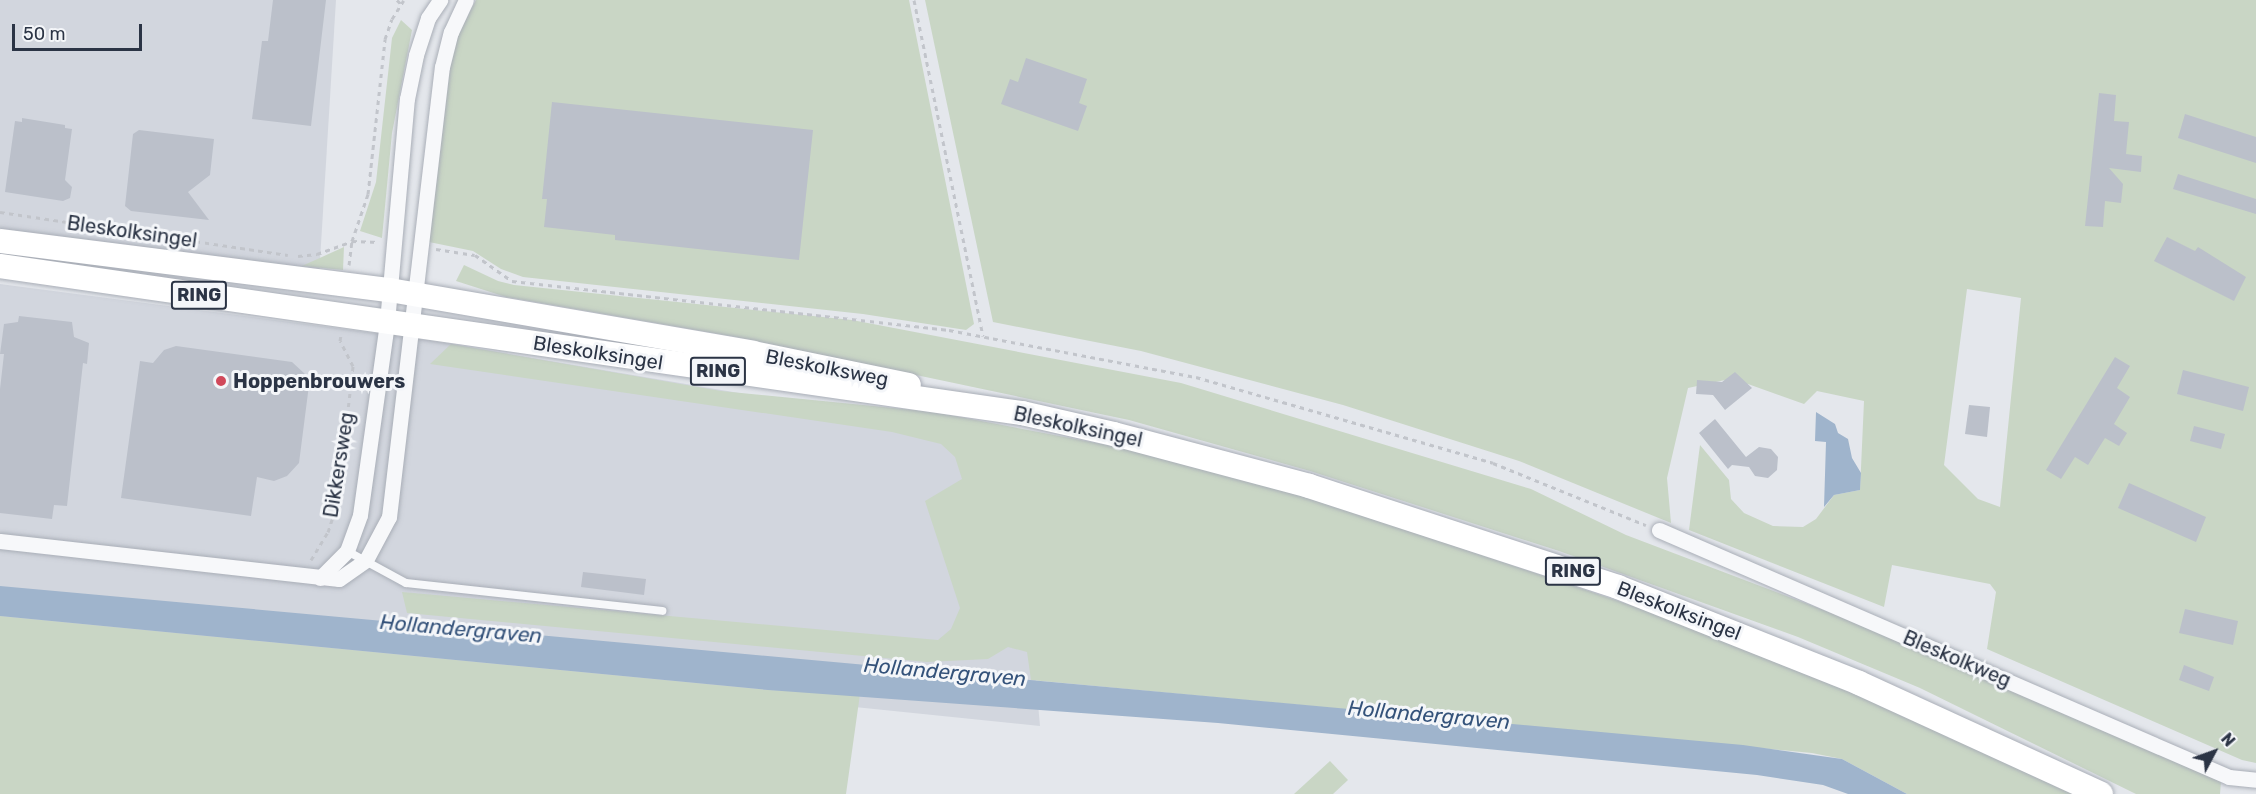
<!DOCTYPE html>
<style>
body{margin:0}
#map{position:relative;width:2256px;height:794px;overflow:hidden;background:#e4e7ec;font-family:Rubik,sans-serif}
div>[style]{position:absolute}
.built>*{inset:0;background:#d2d6de}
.green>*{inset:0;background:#c9d6c5}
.water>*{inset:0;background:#9fb4cc}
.building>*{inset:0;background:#bbc0ca}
.path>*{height:3px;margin-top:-1.5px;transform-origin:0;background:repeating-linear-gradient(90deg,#c2c5cb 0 4.5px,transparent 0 9px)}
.roads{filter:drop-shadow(0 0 2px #a9aeb7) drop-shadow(0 0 2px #a9aeb7)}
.lane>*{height:8px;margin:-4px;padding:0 4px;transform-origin:4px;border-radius:4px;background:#f7f8fa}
.street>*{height:15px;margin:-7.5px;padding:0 7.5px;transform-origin:7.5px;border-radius:7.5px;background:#f7f8fa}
.primary>*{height:24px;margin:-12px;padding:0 12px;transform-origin:12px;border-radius:12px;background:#fff}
.dots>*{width:16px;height:16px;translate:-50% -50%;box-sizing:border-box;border:3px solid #f4f6f9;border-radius:50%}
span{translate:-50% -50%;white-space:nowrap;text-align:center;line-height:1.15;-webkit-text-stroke:6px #f4f6f9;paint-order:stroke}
.shield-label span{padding:2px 4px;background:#f4f6f9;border:2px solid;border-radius:4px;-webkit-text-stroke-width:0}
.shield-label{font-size:18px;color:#2b3445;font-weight:700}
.street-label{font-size:20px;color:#2b3445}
.poi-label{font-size:20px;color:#2b3445;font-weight:700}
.left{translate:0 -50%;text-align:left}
.water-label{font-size:21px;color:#34527a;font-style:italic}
.north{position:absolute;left:2184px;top:722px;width:60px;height:60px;-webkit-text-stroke:4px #f4f6f9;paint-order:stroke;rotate:49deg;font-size:16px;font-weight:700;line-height:24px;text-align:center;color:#2b3445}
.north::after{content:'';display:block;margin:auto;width:21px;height:27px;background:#2b3445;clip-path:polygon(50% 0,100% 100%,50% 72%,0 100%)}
.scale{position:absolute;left:12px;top:24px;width:130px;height:27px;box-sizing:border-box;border:3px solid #2b3445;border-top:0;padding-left:8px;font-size:18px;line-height:21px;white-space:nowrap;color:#2b3445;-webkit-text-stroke:4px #f4f6f9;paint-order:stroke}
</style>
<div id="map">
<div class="built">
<i style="clip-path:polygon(0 0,336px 0,318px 293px,0 251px)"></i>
<i style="clip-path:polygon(0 284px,434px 341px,1014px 440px,1040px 726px,0 619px)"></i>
</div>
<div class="green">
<i style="clip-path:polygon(476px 0,909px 0,974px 324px,966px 330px,863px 314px,523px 277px,501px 269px,473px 251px,429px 242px,453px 44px)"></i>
<i style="clip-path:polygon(evenodd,925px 0,2256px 0,2256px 763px,2242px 760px,1987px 649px,1996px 592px,1990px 584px,1892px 565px,1884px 607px,1689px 530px,1700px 445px,1729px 480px,1731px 499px,1744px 513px,1773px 526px,1803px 527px,1816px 519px,1834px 495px,1860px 490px,1864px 401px,1817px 391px,1804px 404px,1748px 384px,1725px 380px,1688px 388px,1667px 478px,1671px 523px,1519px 461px,1343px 405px,1141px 351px,993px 322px,925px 0,1967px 289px,2021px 298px,2000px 507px,1978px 499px,1944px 465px,1967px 289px)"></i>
<i style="clip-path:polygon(401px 20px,412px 30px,392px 133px,382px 238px,360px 231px,376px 182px,392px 38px)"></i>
<i style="clip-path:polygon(344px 247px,343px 270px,302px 266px)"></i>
<i style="clip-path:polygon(464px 265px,498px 281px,514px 285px,852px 320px,1181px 383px,1531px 489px,1626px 535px,1926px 649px,2221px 782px,2220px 794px,2136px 794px,1920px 688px,1798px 637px,1559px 551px,1310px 471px,1129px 420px,736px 337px,506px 297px,456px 281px)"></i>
<i style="clip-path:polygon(451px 344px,721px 391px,934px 412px,1149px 453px,1300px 494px,1648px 611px,1882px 705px,2072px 794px,1907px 794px,1842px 759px,1812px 753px,1031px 680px,1027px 652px,1008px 647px,988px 659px,927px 662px,407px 613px,402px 592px,938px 640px,951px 629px,960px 608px,925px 501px,962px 479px,955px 457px,941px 444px,892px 432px,430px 364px)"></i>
<i style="clip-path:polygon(0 616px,768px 690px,860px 694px,846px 794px,0 794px)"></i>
<i style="clip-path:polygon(1330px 761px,1348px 780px,1333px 794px,1294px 794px)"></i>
</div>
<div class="water">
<i style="clip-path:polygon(1816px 412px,1835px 424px,1838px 433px,1848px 439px,1852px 458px,1861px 473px,1860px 490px,1834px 495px,1824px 507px,1826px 442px,1815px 441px)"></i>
<i style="clip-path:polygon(0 586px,1743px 745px,1842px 759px,1907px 794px,1848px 794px,1823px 785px,1757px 775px,1218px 723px,768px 690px,0 616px)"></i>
</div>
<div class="building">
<i style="clip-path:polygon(273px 0,326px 0,311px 126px,252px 119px,262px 41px,268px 41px)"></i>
<i style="clip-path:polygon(1026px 58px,1087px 79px,1079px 103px,1087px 106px,1078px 131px,1001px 104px,1010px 79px,1018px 82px)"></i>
<i style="clip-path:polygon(2099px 93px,2116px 95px,2114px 121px,2129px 122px,2126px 154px,2142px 156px,2141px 172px,2109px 168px,2123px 184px,2121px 203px,2105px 201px,2103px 227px,2085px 226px)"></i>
<i style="clip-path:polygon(552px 102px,813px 130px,799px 260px,615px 240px,615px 235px,544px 227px,547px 199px,542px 199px)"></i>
<i style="clip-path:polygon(2185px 114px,2256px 137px,2256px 163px,2178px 138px)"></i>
<i style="clip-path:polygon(22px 118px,65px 125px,65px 128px,72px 129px,65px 180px,72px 187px,70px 198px,63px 201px,5px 192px,15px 121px,22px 122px)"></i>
<i style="clip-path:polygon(139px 130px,214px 139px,210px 175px,188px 192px,209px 220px,131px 211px,125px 206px,133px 134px)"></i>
<i style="clip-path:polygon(2178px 174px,2256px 199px,2256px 214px,2173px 189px)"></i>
<i style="clip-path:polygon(2167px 237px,2195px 251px,2198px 247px,2246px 277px,2234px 301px,2154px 261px)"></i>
<i style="clip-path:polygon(19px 316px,72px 322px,74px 337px,89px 343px,87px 364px,83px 363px,67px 506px,54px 505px,52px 519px,0 513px,0 389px,4px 354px,0 354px,4px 324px,18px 322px)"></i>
<i style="clip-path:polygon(176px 346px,292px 362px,305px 374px,309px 385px,299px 463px,287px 476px,274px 481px,257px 477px,251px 516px,121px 498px,140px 361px,153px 363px,164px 350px)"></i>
<i style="clip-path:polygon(2115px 357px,2130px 366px,2117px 388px,2130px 397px,2114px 424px,2127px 433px,2119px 446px,2105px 438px,2088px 465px,2075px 457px,2061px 479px,2046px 470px)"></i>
<i style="clip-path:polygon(2183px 370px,2249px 387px,2243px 411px,2177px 394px)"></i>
<i style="clip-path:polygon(1735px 372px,1752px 388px,1725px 410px,1713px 395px,1696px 394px,1697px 380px,1722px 382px)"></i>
<i style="clip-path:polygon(1969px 405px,1990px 407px,1987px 437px,1965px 434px)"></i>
<i style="clip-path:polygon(1715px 419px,1746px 457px,1759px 447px,1771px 449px,1778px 457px,1777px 470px,1768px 478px,1755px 476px,1749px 467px,1732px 465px,1728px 469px,1699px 433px)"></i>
<i style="clip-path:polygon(2194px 426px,2225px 434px,2221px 449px,2190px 441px)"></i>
<i style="clip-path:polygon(2129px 483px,2206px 517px,2196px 542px,2118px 508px)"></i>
<i style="clip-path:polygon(583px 572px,646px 579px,644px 595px,581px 587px)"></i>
<i style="clip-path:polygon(2185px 609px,2238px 621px,2233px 645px,2179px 633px)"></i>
<i style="clip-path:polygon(2184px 665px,2214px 677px,2209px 691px,2179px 680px)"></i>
</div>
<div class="path">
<i style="left:397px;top:0;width:6px;rotate:45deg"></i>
<i style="left:914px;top:0;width:343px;rotate:78.4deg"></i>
<i style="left:0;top:212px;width:291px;rotate:8.5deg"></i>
<i style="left:436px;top:249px;width:39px;rotate:9deg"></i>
<i style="left:475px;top:255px;width:45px;rotate:35.1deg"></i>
<i style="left:512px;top:281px;width:440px;rotate:6.4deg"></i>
<i style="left:949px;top:330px;width:251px;rotate:10.8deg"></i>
<i style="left:1196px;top:377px;width:309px;rotate:16.1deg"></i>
<i style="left:1493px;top:463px;width:165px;rotate:22.1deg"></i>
<i style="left:298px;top:256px;width:19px;rotate:-6deg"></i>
<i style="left:317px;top:254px;width:37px;rotate:-20deg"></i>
<i style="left:352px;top:241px;width:27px;rotate:2deg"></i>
<i style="left:349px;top:265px;width:24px;rotate:-83deg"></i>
<i style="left:352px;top:241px;width:50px;rotate:-71.2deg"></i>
<i style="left:368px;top:194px;width:156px;rotate:-83.7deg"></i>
<i style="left:385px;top:39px;width:21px;rotate:-71deg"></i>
<i style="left:392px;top:19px;width:22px;rotate:-58deg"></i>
<i style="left:311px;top:560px;width:33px;rotate:-59deg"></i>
<i style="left:328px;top:532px;width:28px;rotate:-72deg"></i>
<i style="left:337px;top:505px;width:140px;rotate:-83.4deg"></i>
<i style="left:353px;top:366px;width:28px;rotate:-117deg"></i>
<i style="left:340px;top:341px;width:6px;rotate:-81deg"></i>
</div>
<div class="roads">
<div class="lane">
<i style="left:347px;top:551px;width:67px;rotate:28.5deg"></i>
<i style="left:406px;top:583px;width:258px;rotate:6.2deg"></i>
</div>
<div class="street">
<i style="left:1659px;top:530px;width:621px;rotate:23.43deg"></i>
<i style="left:2229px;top:777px;width:27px;rotate:6deg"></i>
<i style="left:0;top:541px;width:341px;rotate:6.4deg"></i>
<i style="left:339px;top:579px;width:33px;rotate:-35deg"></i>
<i style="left:366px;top:560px;width:49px;rotate:-61.9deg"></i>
<i style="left:389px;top:517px;width:453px;rotate:-83.3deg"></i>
<i style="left:442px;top:67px;width:36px;rotate:-76deg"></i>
<i style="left:451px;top:32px;width:35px;rotate:-65deg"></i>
<i style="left:320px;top:578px;width:38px;rotate:-45deg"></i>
<i style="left:347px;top:551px;width:38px;rotate:-70deg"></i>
<i style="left:360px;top:515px;width:195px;rotate:-82deg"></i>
<i style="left:387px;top:322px;width:224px;rotate:-84.9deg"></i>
<i style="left:407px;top:99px;width:45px;rotate:-78.4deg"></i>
<i style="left:416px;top:55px;width:39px;rotate:-72deg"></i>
<i style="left:428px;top:18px;width:22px;rotate:-56deg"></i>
</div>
<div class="primary">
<i style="left:0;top:241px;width:393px;rotate:7.2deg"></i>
<i style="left:390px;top:290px;width:368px;rotate:9.8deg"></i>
<i style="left:753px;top:353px;width:159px;rotate:11.6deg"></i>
<i style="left:0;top:266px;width:1033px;rotate:8.19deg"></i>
<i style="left:1022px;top:413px;width:94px;rotate:12.9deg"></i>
<i style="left:1114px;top:434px;width:202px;rotate:14.9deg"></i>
<i style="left:1309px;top:486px;width:325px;rotate:18.1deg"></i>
<i style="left:1618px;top:587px;width:259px;rotate:21.7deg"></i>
<i style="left:1859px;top:683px;width:266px;rotate:24.6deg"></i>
</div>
</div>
<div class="dots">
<i style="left:221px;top:381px;background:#d1495b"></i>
</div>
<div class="shield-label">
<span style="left:199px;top:295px">RING</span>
<span style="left:718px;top:371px">RING</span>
<span style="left:1573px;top:571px">RING</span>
</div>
<div class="street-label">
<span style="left:132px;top:232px;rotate:8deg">Bleskolksingel</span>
<span style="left:598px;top:353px;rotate:9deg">Bleskolksingel</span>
<span style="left:827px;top:368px;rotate:11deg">Bleskolksweg</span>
<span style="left:1078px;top:427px;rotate:12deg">Bleskolksingel</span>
<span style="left:339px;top:465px;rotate:-81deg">Dikkersweg</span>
<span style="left:1679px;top:611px;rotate:21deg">Bleskolksingel</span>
<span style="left:1957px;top:659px;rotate:23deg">Bleskolkweg</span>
</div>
<div class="poi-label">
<span class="left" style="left:233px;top:381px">Hoppenbrouwers</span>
</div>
<div class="water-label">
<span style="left:461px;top:629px;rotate:5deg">Hollandergraven</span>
<span style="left:945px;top:672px;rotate:5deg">Hollandergraven</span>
<span style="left:1429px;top:715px;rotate:5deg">Hollandergraven</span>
</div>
<div class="north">N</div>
<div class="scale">50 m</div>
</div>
